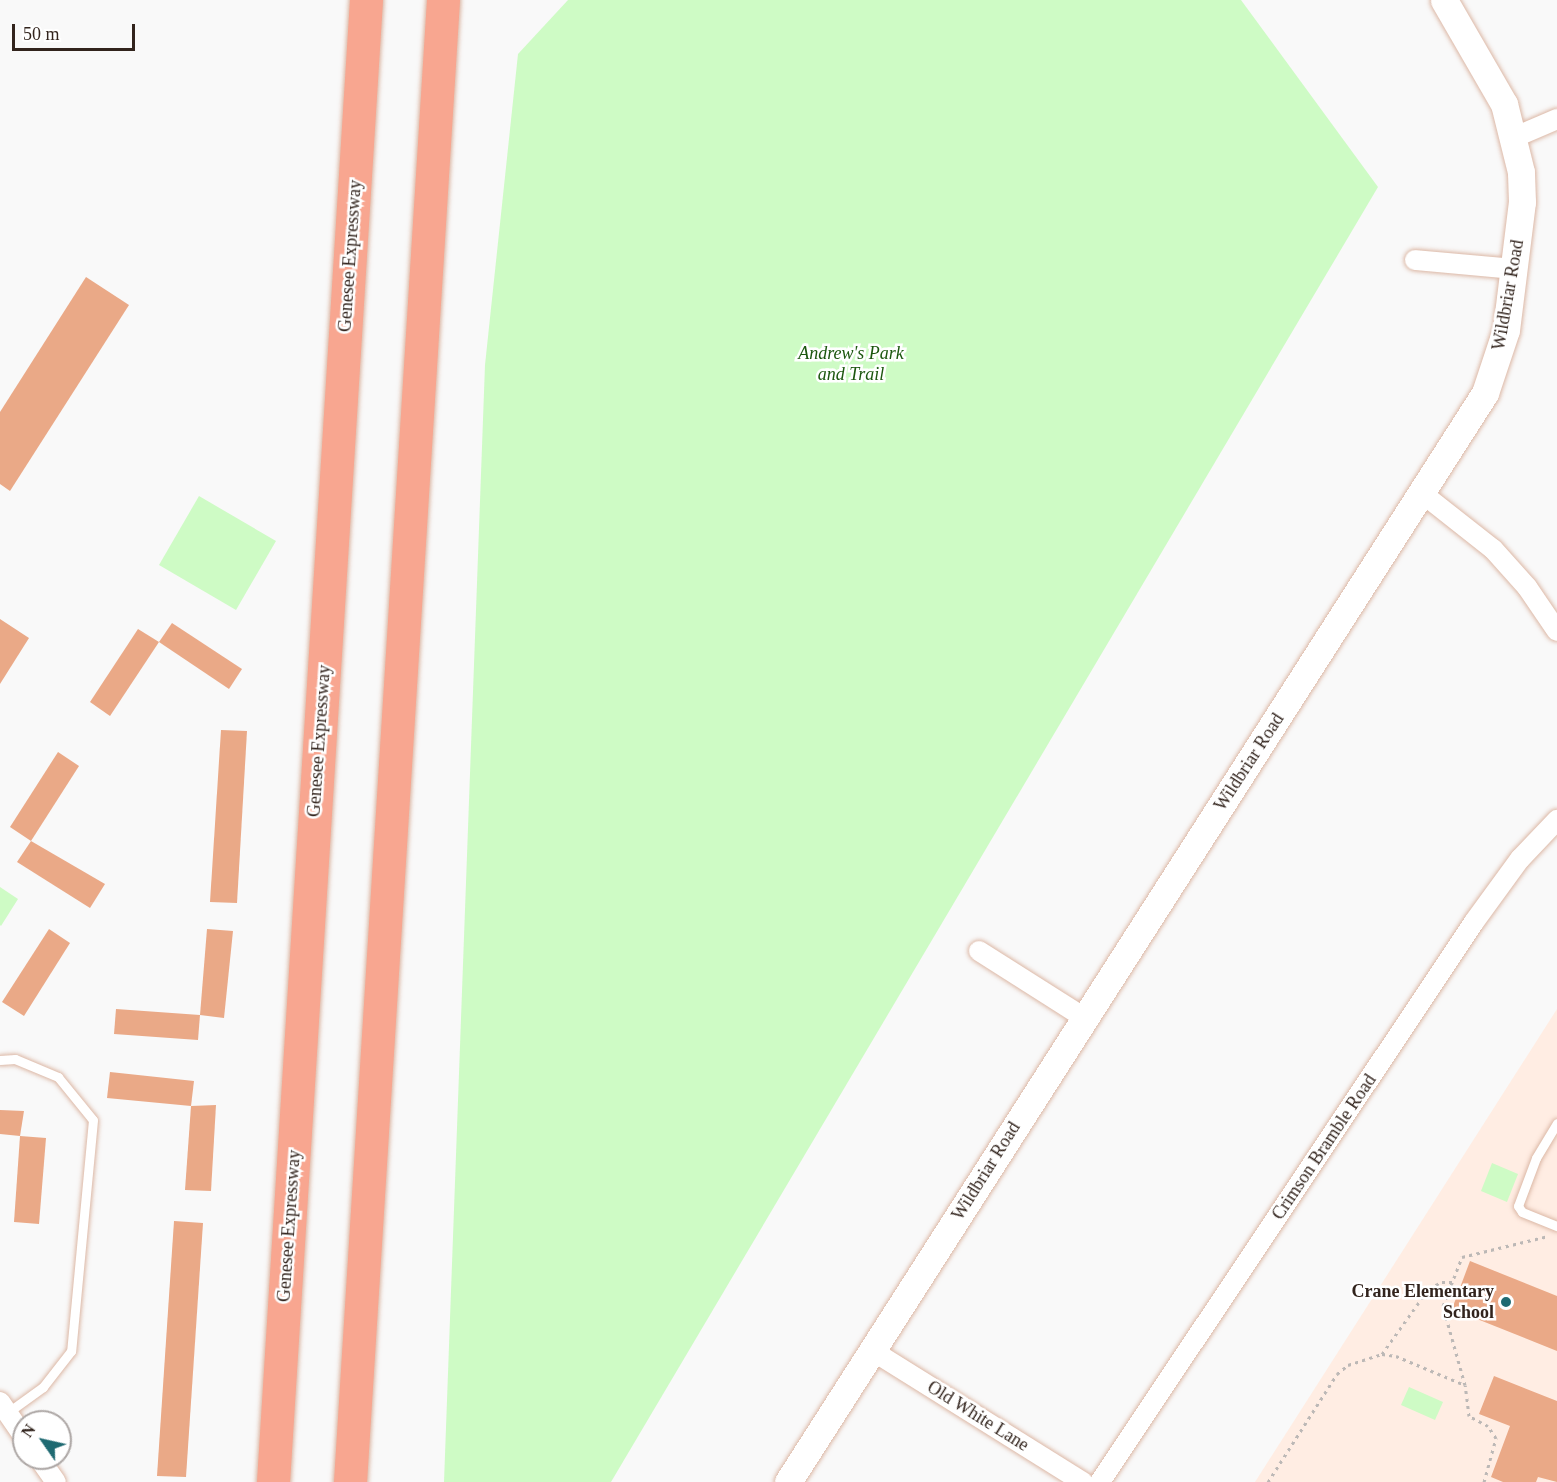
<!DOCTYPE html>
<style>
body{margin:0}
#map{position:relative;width:1557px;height:1482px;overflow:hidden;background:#f9f9f9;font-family:Georgia,serif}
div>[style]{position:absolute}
.built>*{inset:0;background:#ffede3}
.green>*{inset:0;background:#cefbc5}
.building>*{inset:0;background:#eaa987}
.path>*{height:3px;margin-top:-1.5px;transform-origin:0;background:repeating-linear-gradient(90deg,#bcb8b6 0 3px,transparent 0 7.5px)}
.roads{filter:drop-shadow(0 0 2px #dcb8a6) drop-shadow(0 0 2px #dcb8a6)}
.lane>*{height:9px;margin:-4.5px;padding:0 4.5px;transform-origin:4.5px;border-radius:4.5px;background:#fff}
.street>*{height:20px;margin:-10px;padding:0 10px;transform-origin:10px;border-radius:10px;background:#fff}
.secondary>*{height:27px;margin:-13.5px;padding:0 13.5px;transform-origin:13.5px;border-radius:13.5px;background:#fff}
.highway>*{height:33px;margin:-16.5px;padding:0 16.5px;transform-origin:16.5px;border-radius:16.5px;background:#f8a690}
.dots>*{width:16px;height:16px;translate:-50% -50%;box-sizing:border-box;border:3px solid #fff;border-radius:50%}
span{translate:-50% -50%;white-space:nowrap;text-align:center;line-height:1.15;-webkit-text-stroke:5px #fff;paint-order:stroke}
.street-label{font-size:18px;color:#32241d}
.park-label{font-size:18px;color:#1c570f;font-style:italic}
.poi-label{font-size:18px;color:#32241d;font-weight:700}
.right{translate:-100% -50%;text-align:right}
.north{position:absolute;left:12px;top:1410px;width:60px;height:60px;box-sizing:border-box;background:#fff;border:2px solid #ada7a5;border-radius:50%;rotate:304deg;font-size:16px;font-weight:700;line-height:24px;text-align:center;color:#32241d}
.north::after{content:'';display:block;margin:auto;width:21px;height:27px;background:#1f6a72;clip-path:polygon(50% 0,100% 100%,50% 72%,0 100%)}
.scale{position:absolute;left:12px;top:24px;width:123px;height:27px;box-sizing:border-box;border:3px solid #32241d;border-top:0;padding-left:8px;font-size:18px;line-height:21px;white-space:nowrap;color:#32241d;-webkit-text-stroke:4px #fff;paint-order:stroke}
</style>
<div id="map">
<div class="built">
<i style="clip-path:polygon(1557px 1009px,1557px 1482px,1255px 1482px)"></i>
</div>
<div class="green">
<i style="clip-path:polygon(568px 0,1241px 0,1378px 187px,611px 1482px,444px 1482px,485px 365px,518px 54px)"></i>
<i style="clip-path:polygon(199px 496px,276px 541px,236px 610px,159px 565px)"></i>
<i style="clip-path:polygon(0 887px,18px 899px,1px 926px,0 925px)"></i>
<i style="clip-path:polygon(1492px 1163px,1518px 1174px,1507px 1202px,1481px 1191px)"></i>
<i style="clip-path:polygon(1409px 1387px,1443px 1402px,1435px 1420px,1401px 1405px)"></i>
</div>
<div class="building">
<i style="clip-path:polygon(86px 277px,129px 305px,10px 491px,0 484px,0 412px)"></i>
<i style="clip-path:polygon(0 619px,29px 638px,0 684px)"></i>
<i style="clip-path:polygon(172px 623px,242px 669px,229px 689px,159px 642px)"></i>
<i style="clip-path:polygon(138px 629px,159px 642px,110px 716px,90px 702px)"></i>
<i style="clip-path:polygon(221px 730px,247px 731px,237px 903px,210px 902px)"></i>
<i style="clip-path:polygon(58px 752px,79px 766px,31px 841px,10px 827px)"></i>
<i style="clip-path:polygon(31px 841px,105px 884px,90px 908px,17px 862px)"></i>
<i style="clip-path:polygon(49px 929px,70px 943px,24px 1016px,2px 1002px)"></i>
<i style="clip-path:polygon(207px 929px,233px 931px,224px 1018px,200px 1015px)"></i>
<i style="clip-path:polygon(116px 1009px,200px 1015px,198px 1040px,114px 1034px)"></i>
<i style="clip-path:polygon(110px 1072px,194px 1081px,191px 1106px,107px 1098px)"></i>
<i style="clip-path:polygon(216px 1105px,211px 1191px,185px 1190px,191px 1106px)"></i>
<i style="clip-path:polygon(0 1110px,24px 1111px,20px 1136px,0 1134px)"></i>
<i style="clip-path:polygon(20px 1136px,46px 1138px,39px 1224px,14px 1222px)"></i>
<i style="clip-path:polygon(174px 1221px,203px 1223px,186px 1477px,157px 1476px)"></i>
<i style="clip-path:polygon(1470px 1261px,1557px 1296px,1557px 1351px,1452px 1309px)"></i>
<i style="clip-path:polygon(1494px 1376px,1557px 1401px,1557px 1482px,1538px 1477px,1536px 1482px,1503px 1482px,1491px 1477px,1510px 1426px,1479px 1414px)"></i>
</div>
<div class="path">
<i style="left:1382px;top:1354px;width:81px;rotate:-54.5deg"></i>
<i style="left:1429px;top:1288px;width:14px;rotate:-25deg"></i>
<i style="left:1442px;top:1282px;width:10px"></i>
<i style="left:1268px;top:1482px;width:128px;rotate:-57.4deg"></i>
<i style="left:1337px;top:1374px;width:14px;rotate:-39deg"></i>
<i style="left:1348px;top:1365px;width:36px;rotate:-18deg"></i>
<i style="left:1382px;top:1354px;width:14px;rotate:8deg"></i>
<i style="left:1396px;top:1356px;width:75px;rotate:22.8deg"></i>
<i style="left:1484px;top:1482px;width:46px;rotate:-74.7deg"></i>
<i style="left:1496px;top:1438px;width:14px;rotate:-124deg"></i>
<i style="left:1488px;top:1426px;width:21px;rotate:-152deg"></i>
<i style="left:1469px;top:1416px;width:31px;rotate:-97deg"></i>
<i style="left:1465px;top:1385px;width:82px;rotate:-105.6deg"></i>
<i style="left:1443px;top:1306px;width:53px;rotate:-68.8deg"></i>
<i style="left:1462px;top:1257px;width:89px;rotate:-13.7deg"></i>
</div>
<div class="roads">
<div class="lane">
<i style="left:0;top:1060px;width:15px;rotate:-4deg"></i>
<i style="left:15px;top:1059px;width:47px;rotate:22.7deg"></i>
<i style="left:58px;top:1077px;width:55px;rotate:50.9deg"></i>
<i style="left:93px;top:1120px;width:232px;rotate:95.4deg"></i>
<i style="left:71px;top:1351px;width:46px;rotate:127.9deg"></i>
<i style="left:43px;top:1387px;width:44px;rotate:144.2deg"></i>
<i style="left:1557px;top:1123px;width:41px;rotate:121deg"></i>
<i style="left:1536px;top:1158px;width:51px;rotate:110.6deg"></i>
<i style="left:1518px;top:1206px;width:7px;rotate:56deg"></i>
<i style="left:1522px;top:1212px;width:38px;rotate:22deg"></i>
</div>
<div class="street">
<i style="left:1515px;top:137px;width:46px;rotate:-23.2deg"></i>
<i style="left:1415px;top:260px;width:98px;rotate:5.2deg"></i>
<i style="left:1423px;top:494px;width:89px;rotate:38.2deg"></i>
<i style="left:1493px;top:549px;width:51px;rotate:48.2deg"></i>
<i style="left:1527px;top:587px;width:53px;rotate:55.7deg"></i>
<i style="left:979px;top:951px;width:123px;rotate:32.4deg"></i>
<i style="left:873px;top:1351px;width:248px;rotate:32deg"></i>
<i style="left:0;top:1402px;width:42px;rotate:55.6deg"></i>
<i style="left:39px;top:1458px;width:29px;rotate:55deg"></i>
<i style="left:1100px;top:1482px;width:673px;rotate:-56.26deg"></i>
<i style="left:1474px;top:922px;width:78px;rotate:-53.9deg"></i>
<i style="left:1520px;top:859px;width:54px;rotate:-46.5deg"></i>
</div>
<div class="secondary">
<i style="left:788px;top:1482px;width:1293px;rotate:-57.38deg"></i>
<i style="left:1485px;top:393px;width:66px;rotate:-71.6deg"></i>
<i style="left:1506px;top:330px;width:129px;rotate:-82.9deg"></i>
<i style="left:1522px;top:202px;width:30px;rotate:-92deg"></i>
<i style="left:1521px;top:172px;width:70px;rotate:-104deg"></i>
<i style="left:1504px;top:104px;width:120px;rotate:-120deg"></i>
</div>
<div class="highway">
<i style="left:273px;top:1482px;width:1485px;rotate:-86.41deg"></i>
<i style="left:350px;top:1482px;width:1485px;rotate:-86.41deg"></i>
</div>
</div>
<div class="dots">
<i style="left:1506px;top:1302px;background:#1f6a72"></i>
</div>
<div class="street-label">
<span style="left:350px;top:256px;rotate:-86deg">Genesee Expressway</span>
<span style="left:1508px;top:295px;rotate:-80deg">Wildbriar Road</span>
<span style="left:319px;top:741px;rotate:-86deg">Genesee Expressway</span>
<span style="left:1249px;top:762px;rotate:-57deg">Wildbriar Road</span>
<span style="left:1324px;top:1147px;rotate:-56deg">Crimson Bramble Road</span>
<span style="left:986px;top:1171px;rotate:-58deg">Wildbriar Road</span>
<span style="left:289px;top:1226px;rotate:-86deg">Genesee Expressway</span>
<span style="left:978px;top:1416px;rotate:32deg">Old White Lane</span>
</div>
<div class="park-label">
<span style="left:851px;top:364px">Andrew's Park<br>and Trail</span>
</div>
<div class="poi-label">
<span class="right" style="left:1494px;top:1302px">Crane Elementary<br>School</span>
</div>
<div class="north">N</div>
<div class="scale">50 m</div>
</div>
